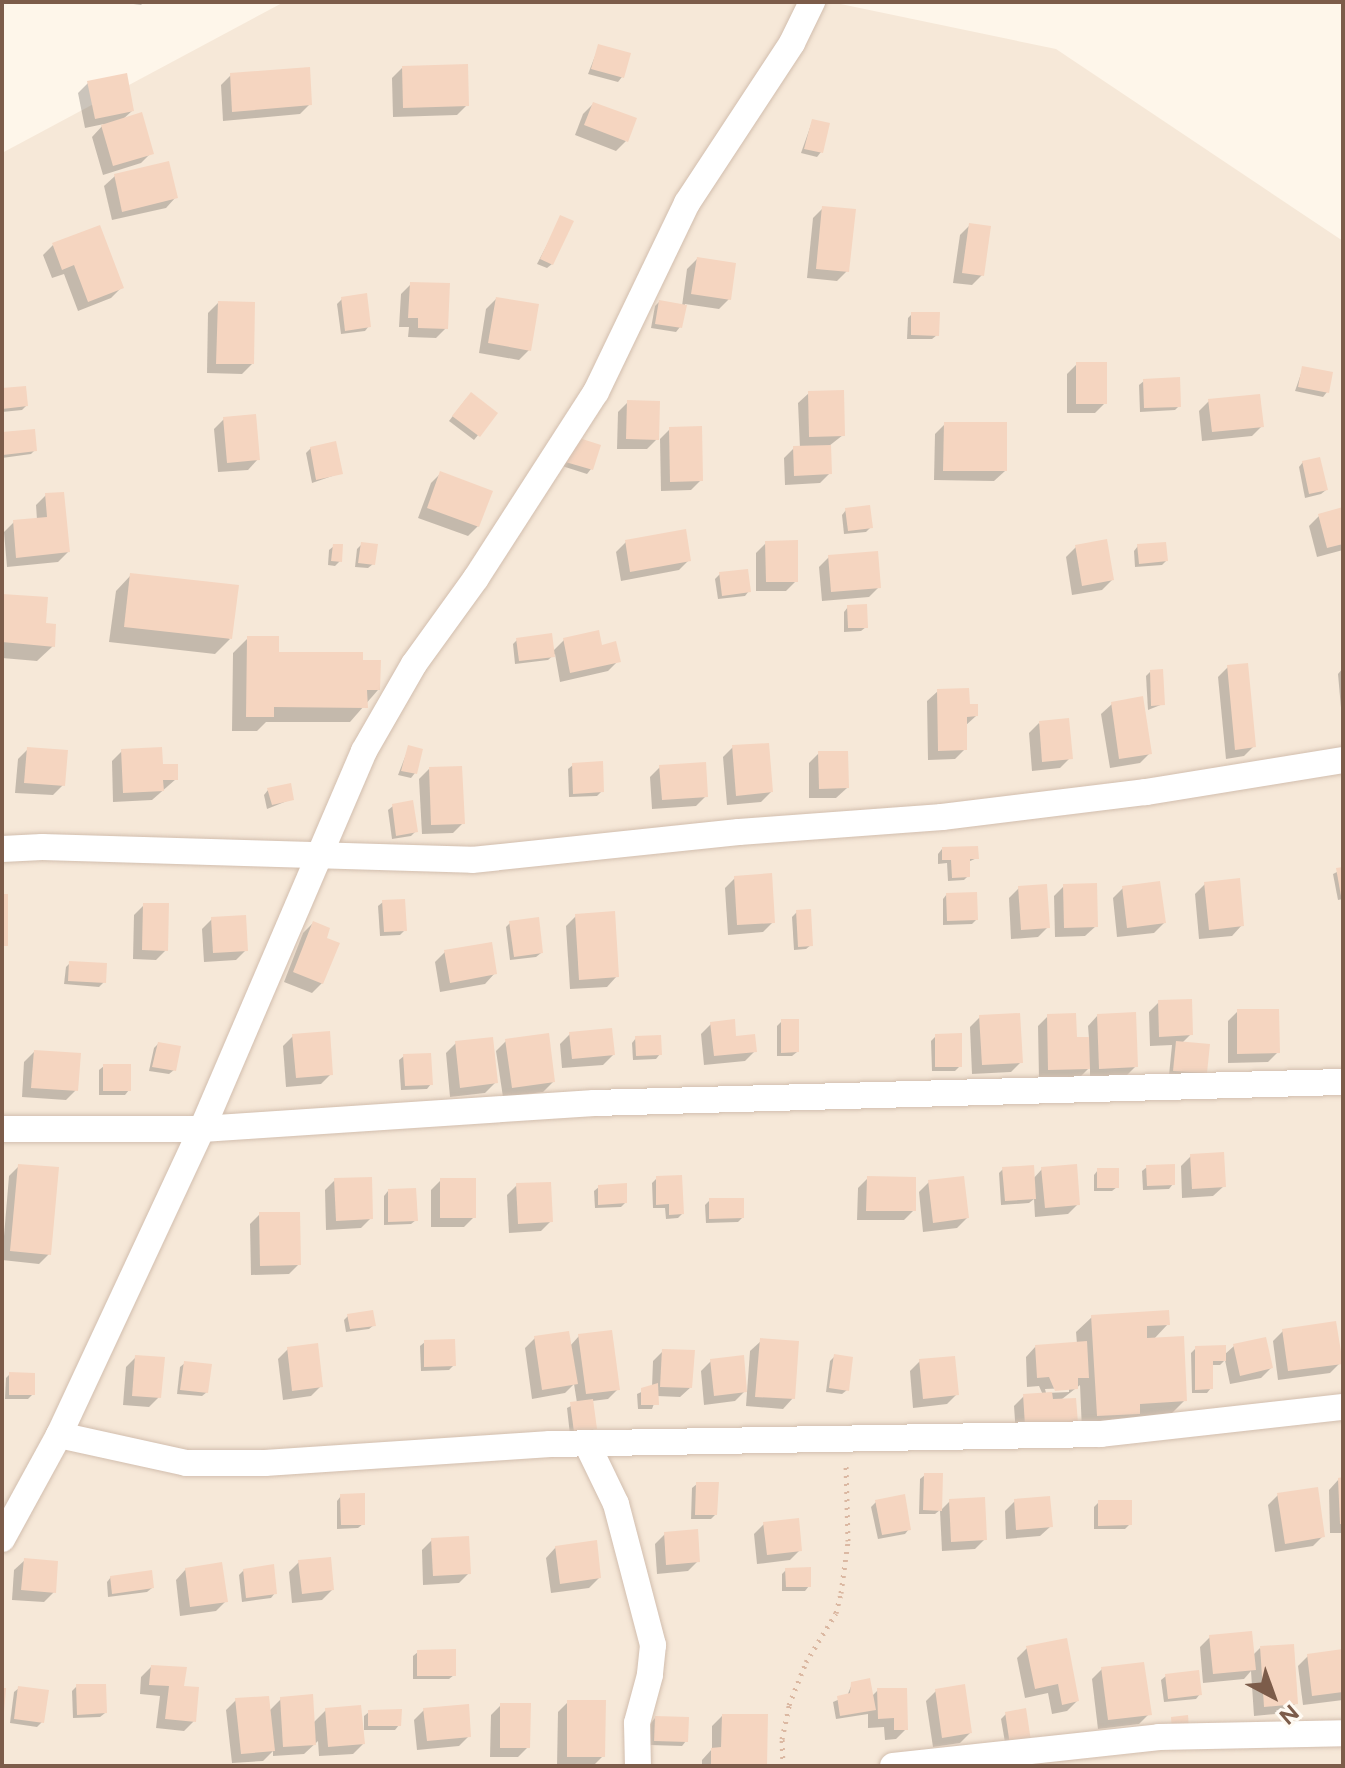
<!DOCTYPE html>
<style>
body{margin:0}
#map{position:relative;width:1345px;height:1768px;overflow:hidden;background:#fef6ea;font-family:Figtree,sans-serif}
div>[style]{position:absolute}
.residential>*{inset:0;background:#f6e8d8}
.shadow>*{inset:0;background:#0003}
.building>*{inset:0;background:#f5d5c0}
.path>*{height:5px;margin-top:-2.5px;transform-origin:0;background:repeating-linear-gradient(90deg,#dbb8a2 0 2px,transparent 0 8px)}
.roads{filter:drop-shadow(0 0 2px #d2beae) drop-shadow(0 0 2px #d2beae)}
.minor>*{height:26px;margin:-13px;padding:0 13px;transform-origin:13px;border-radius:13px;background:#fff}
span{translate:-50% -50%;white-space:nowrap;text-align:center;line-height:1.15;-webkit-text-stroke:6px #fffaf2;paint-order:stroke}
.frame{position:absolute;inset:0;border:4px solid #7c5c4a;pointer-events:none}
.north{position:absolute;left:1233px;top:1656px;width:80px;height:80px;-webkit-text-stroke:6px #fffaf2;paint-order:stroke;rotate:139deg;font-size:22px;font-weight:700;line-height:32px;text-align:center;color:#7c5c4a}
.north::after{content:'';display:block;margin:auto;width:28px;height:36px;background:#7c5c4a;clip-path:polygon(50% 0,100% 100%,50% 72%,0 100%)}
</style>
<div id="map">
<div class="residential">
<i style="clip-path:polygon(284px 2px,831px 2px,1056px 49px,1343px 241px,1343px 1766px,2px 1766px,2px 153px)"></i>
</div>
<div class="shadow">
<i style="clip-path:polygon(118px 2px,144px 2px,141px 5px)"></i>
<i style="clip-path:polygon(599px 46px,622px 77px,618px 82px,588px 74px)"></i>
<i style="clip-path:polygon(402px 68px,467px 105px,457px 115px,393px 117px,392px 78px)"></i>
<i style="clip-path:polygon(231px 75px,310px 104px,300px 114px,223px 121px,221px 85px)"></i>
<i style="clip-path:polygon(88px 83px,132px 111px,122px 120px,151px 153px,141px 163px,103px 175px,92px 137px,104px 124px,85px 128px,78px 93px)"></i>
<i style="clip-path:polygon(593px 104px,626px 141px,616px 151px,575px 135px,583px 114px)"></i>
<i style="clip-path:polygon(812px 122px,821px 152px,817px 157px,801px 153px)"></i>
<i style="clip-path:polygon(115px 176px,176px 197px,166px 208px,112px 220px,104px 186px)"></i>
<i style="clip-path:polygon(823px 208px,847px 271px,837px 281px,807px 278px,813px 218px)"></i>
<i style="clip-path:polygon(561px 218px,552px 264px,547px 268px,537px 264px)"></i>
<i style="clip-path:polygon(970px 225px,982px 275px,972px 285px,953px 283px,960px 235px)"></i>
<i style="clip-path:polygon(53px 245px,121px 288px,111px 298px,78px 311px,64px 274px,52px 278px,43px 255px)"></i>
<i style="clip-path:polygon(697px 259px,729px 299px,719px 309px,685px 304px,680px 327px,676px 332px,651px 328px,655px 306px,659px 302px,682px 306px,687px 269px)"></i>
<i style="clip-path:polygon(411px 284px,446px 328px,436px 338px,408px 337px,409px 327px,399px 327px,401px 294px)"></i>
<i style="clip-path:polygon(342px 299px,369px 326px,365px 331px,341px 334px,337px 304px)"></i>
<i style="clip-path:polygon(496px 299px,529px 350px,519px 360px,479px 353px,486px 309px)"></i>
<i style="clip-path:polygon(218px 303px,252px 364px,242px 374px,207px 373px,208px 313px)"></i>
<i style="clip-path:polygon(912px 314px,937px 335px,932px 339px,907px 339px,908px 318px)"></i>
<i style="clip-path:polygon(1077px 364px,1105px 403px,1095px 413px,1067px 413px,1067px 374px)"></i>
<i style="clip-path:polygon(1303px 368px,1327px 392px,1323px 397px,1295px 391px)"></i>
<i style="clip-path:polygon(1144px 381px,1179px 406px,1175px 410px,1140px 412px,1139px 385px)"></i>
<i style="clip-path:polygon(2px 390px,26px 406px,22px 410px,2px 412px)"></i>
<i style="clip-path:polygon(809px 393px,843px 435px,829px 446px,830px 473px,820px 483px,785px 485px,784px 458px,794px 448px,800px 448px,798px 403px)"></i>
<i style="clip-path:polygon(466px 399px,496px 413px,474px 440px,449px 421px)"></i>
<i style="clip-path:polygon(1209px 401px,1262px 426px,1252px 436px,1202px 441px,1199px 411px)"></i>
<i style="clip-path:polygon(628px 402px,657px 439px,647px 449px,617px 449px,618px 412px)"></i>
<i style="clip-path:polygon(224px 419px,258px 459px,248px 470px,218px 472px,214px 429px)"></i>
<i style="clip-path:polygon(945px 424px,1005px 471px,994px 481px,934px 480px,935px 434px)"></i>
<i style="clip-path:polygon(670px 429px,701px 480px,691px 490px,661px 491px,660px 439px)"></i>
<i style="clip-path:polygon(33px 431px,35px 450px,31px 454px,2px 458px,2px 434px)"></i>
<i style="clip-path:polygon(576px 440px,591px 469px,587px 474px,559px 465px)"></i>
<i style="clip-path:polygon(311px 448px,341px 473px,312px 483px,306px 453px)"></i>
<i style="clip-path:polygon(1303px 462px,1326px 490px,1321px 494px,1305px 498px,1299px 467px)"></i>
<i style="clip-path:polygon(441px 473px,478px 526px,468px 536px,418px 518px,431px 483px)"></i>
<i style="clip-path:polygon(46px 495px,68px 552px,58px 562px,7px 567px,4px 532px,14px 522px,37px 520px,36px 505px)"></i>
<i style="clip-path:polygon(1343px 509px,1343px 550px,1317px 557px,1309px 526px,1319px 516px)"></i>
<i style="clip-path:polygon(846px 510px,871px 527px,866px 532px,844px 534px,842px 515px)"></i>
<i style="clip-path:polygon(626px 542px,689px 560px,679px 570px,621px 581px,616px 552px)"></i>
<i style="clip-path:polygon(766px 543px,796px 581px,786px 591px,756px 591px,756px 553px)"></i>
<i style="clip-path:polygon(362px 544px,373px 564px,368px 568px,355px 567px,357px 549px)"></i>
<i style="clip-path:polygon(334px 546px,340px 561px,335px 566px,328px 565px,329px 550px)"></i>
<i style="clip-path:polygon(1138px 546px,1166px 561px,1162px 565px,1135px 567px,1134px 551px)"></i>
<i style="clip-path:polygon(1076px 547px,1112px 580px,1102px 590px,1072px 595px,1066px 557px)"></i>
<i style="clip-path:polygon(829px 557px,879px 587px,869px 597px,822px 601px,819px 567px)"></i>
<i style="clip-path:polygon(720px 574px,749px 591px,745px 596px,718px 599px,715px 579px)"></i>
<i style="clip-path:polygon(131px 575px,230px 639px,215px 654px,109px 642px,116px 591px)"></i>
<i style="clip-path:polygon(2px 596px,44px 625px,53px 646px,37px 661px,2px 658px)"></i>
<i style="clip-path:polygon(848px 607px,866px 627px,861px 631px,844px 632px,844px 612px)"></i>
<i style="clip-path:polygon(248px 638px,277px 654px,361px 662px,378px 690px,350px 722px,266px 722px,257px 731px,232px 731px,233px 653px)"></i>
<i style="clip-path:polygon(517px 640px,552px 652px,564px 640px,600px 647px,618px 661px,608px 671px,560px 682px,555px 654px,548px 660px,515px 664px,513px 644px)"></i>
<i style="clip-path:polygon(1228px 667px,1254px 746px,1244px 756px,1226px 759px,1218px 677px)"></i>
<i style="clip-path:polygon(1343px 668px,1343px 708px,1341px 708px,1338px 674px)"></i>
<i style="clip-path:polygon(1150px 672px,1163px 704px,1148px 710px,1146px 676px)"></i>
<i style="clip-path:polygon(938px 691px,976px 716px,965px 726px,965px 749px,955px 759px,928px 760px,927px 701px)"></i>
<i style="clip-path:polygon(1112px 704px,1150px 753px,1140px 763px,1110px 768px,1101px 714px)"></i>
<i style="clip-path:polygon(1039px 723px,1070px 758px,1060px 768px,1032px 771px,1029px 733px)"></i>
<i style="clip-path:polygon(409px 747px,415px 773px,411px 778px,398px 775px)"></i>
<i style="clip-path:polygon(733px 747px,771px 792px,761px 802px,727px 805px,723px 757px)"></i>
<i style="clip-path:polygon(28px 749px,63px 785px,53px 795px,15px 793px,18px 759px)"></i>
<i style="clip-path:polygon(122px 751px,176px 779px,152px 800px,113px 802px,112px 761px)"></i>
<i style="clip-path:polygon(819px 753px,847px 788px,836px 798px,809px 798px,809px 763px)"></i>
<i style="clip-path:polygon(573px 765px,602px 791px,597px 796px,569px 797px,568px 769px)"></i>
<i style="clip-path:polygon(660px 767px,706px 796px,696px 806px,652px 809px,650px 777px)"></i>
<i style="clip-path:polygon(429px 769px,463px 823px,453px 833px,422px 834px,419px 779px)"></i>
<i style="clip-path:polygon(268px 790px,292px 799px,267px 809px,264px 795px)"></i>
<i style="clip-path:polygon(393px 806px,416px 831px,411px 836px,392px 839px,388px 810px)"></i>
<i style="clip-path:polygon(942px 849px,977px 858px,968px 862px,968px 876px,964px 880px,948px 881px,947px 863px,938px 864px,938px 854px)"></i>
<i style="clip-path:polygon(1343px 869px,1343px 899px,1338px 900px,1333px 874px)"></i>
<i style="clip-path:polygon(735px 878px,773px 922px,763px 932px,728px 935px,725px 888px)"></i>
<i style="clip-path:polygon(1205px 884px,1242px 925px,1232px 936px,1199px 939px,1195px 894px)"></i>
<i style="clip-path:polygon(1064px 886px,1096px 926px,1085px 936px,1055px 937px,1054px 896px)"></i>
<i style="clip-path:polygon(1019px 888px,1048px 927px,1038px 937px,1011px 939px,1009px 898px)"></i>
<i style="clip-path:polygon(1123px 888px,1164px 923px,1154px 933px,1117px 937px,1113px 898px)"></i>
<i style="clip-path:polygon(947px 894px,976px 920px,972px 924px,943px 925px,943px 899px)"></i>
<i style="clip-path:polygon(383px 902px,405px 930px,400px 935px,380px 936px,378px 906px)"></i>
<i style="clip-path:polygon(144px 905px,166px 950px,156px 960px,133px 959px,134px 915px)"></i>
<i style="clip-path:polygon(797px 912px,811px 945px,806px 949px,794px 950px,792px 917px)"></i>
<i style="clip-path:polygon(576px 916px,617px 976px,607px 987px,570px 989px,566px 926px)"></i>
<i style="clip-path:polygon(212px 919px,246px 950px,236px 960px,204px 962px,202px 929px)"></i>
<i style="clip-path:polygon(313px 923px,322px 983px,312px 993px,284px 982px,303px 933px)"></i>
<i style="clip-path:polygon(510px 923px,541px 953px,536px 957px,510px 960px,506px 927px)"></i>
<i style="clip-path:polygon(445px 952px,495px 973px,485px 984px,440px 992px,435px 962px)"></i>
<i style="clip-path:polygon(70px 963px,104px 982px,99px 987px,64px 984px,66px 967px)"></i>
<i style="clip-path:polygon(1159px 1002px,1191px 1034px,1182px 1043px,1205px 1073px,1201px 1077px,1169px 1075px,1172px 1045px,1150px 1046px,1149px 1012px)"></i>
<i style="clip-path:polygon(1238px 1011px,1278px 1052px,1268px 1062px,1228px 1063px,1228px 1021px)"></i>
<i style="clip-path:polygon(1098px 1015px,1136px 1066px,1126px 1076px,1090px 1078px,1090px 1067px,1078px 1079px,1039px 1079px,1038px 1026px,1048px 1016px,1075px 1039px,1089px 1039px,1088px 1026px)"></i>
<i style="clip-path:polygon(980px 1017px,1021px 1062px,1011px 1072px,972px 1074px,970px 1027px)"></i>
<i style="clip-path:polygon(782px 1021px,797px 1052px,792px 1056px,777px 1056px,777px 1026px)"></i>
<i style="clip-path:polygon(711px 1024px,735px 1038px,755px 1051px,745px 1061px,704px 1065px,701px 1034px)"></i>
<i style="clip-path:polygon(570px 1034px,613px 1055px,603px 1065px,562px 1068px,560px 1044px)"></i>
<i style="clip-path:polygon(293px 1036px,331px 1074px,321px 1084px,286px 1087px,283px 1046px)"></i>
<i style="clip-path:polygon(936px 1036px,960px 1066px,955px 1071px,932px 1071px,931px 1041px)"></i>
<i style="clip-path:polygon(636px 1038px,660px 1054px,656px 1059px,633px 1060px,632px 1043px)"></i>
<i style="clip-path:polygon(506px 1041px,553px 1082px,543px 1092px,503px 1097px,496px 1051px)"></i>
<i style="clip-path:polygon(456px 1043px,495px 1083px,485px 1093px,450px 1097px,446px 1053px)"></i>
<i style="clip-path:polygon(158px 1044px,174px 1070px,169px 1074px,149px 1071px,154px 1048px)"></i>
<i style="clip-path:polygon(34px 1052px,76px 1090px,66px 1100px,22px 1097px,24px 1062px)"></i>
<i style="clip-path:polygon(404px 1056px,431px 1084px,427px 1089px,401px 1090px,399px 1060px)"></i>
<i style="clip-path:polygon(104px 1066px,129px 1090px,125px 1095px,99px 1095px,99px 1070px)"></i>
<i style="clip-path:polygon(1191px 1156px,1224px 1186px,1213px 1196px,1182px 1198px,1181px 1166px)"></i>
<i style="clip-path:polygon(19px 1166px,49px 1254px,39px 1264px,2px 1260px,9px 1176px)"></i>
<i style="clip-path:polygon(1147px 1167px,1173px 1184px,1169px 1189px,1143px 1190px,1142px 1171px)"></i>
<i style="clip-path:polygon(1003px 1169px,1033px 1179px,1042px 1169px,1078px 1204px,1068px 1214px,1035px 1217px,1034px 1199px,1029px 1203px,1001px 1205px,999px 1173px)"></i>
<i style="clip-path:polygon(1098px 1170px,1117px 1187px,1112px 1191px,1094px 1191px,1094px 1175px)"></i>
<i style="clip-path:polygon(657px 1178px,682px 1214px,678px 1218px,666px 1219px,665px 1208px,653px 1208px,652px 1183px)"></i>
<i style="clip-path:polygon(868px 1178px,914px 1210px,904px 1220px,857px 1220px,858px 1188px)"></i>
<i style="clip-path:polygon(335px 1180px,371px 1218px,361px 1228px,326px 1230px,325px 1190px)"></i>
<i style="clip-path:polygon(441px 1180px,474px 1217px,464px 1227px,431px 1227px,431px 1190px)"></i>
<i style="clip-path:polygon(929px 1182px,967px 1218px,957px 1228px,923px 1232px,919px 1192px)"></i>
<i style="clip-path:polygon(517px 1185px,551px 1221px,541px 1231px,509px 1233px,507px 1195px)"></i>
<i style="clip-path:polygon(599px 1187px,625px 1203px,621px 1207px,595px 1208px,594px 1191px)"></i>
<i style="clip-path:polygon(388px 1191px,416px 1220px,411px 1224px,384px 1225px,384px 1196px)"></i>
<i style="clip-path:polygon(710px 1200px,742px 1218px,738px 1222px,706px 1223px,705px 1205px)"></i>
<i style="clip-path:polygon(260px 1214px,299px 1264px,289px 1274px,251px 1275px,250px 1224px)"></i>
<i style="clip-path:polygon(348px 1316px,374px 1325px,369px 1329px,346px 1332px,344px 1320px)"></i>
<i style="clip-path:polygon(evenodd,1092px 1317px,1168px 1324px,1153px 1340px,1185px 1400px,1170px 1415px,1082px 1431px,1080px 1385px,1016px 1435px,1014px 1406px,1024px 1396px,1043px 1395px,1039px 1386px,1027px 1387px,1026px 1357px,1036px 1346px,1077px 1344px,1076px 1332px,1092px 1317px,1069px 1388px,1069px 1392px,1046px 1393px,1045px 1389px,1069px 1388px)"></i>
<i style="clip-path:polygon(1283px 1331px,1340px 1363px,1330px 1373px,1278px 1380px,1273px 1341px)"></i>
<i style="clip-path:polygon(579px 1336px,618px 1389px,608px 1399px,592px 1401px,595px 1428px,590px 1432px,570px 1435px,567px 1408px,577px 1403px,574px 1384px,565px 1393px,532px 1399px,525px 1348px,535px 1338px,570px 1346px)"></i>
<i style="clip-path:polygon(761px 1341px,793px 1398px,783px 1409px,746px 1406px,750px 1351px)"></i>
<i style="clip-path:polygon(425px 1342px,454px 1365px,449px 1370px,421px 1371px,420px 1346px)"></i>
<i style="clip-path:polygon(1234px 1346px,1271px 1368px,1261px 1378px,1230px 1384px,1225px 1360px,1220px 1365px,1211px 1365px,1211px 1388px,1207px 1393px,1192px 1393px,1191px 1353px,1196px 1348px,1224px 1355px)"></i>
<i style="clip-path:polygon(288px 1349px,321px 1386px,311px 1396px,283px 1400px,278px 1359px)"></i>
<i style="clip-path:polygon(663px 1351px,691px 1387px,680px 1397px,657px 1396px,652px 1409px,638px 1409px,637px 1394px,652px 1387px,653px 1361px)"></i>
<i style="clip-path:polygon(136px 1357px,159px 1397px,149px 1407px,123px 1405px,126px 1367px)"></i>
<i style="clip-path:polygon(834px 1357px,847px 1390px,842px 1394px,826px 1392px,830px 1361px)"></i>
<i style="clip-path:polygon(711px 1361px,745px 1391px,735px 1401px,704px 1405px,701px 1371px)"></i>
<i style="clip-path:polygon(920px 1361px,957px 1394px,947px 1404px,913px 1408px,910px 1371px)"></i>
<i style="clip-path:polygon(185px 1363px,207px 1392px,202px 1396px,177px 1394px,180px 1367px)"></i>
<i style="clip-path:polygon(10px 1374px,33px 1394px,28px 1399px,5px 1399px,6px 1378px)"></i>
<i style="clip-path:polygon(925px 1475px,940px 1510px,935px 1514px,919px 1514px,920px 1479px)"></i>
<i style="clip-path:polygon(1339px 1479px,1343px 1479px,1343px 1533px,1330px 1533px,1329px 1490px)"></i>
<i style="clip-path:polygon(697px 1484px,715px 1515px,711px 1519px,691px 1519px,692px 1488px)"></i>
<i style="clip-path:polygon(1278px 1495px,1323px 1536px,1313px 1546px,1275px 1552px,1268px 1505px)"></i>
<i style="clip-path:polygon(341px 1496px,363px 1524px,358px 1528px,337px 1529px,337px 1501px)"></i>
<i style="clip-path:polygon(950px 1501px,985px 1539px,975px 1549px,942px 1551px,940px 1511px)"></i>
<i style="clip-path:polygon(1015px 1501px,1051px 1526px,1040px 1536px,1006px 1539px,1005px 1511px)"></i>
<i style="clip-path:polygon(876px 1502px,909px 1529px,905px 1534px,878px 1539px,871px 1507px)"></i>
<i style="clip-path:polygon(1099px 1502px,1130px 1524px,1125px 1529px,1094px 1529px,1094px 1507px)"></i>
<i style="clip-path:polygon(764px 1524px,800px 1550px,790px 1560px,757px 1564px,754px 1534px)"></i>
<i style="clip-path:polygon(665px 1534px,698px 1561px,688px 1571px,657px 1574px,655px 1544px)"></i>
<i style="clip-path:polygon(432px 1540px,469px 1573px,459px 1583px,423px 1585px,422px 1550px)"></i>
<i style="clip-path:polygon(556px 1547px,599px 1578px,589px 1588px,551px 1593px,546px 1558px)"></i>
<i style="clip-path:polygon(25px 1560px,54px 1592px,44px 1602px,12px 1600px,14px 1570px)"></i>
<i style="clip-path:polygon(299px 1562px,332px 1590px,322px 1600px,292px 1603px,289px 1572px)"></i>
<i style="clip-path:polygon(186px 1569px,226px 1601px,216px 1611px,180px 1616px,176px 1580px)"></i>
<i style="clip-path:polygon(244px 1570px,275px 1593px,271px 1598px,242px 1602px,239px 1575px)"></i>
<i style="clip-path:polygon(786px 1570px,809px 1586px,805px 1591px,782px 1591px,782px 1574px)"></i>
<i style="clip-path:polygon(111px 1577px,152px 1588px,147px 1592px,108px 1597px,107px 1582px)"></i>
<i style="clip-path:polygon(1210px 1637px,1252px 1656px,1260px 1648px,1296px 1703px,1286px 1713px,1254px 1716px,1251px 1671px,1244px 1679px,1203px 1683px,1200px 1647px)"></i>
<i style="clip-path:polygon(1027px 1648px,1077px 1701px,1067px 1711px,1052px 1714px,1048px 1693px,1025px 1698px,1017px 1658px)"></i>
<i style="clip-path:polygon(1343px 1651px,1343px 1700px,1303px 1705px,1298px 1666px,1308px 1656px)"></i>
<i style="clip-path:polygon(418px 1652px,454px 1675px,449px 1679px,413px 1679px,413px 1656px)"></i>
<i style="clip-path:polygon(151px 1667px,182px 1688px,194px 1721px,184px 1731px,156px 1728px,160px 1696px,140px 1694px,141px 1677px)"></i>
<i style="clip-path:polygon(1102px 1669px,1149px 1714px,1139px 1724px,1098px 1729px,1092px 1679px)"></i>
<i style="clip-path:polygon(1166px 1676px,1200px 1694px,1196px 1699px,1164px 1702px,1161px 1680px)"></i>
<i style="clip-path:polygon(852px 1684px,871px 1697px,878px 1690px,906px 1729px,896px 1739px,885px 1740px,884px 1727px,868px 1728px,868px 1714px,836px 1719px,833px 1702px,847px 1696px)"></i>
<i style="clip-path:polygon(77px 1686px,105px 1713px,100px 1717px,73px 1718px,72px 1691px)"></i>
<i style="clip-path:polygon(19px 1688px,42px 1722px,37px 1727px,10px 1723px,14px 1692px)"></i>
<i style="clip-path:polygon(936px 1691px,970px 1733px,960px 1743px,933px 1747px,926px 1701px)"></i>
<i style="clip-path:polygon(281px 1699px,313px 1723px,326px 1710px,363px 1744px,353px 1754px,319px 1756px,318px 1741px,304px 1754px,273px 1756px,273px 1751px,263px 1761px,232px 1763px,226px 1710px,236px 1700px,269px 1711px)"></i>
<i style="clip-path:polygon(568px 1702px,603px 1756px,593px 1766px,557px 1766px,558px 1712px)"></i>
<i style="clip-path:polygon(501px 1705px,528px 1747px,518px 1757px,490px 1757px,491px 1715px)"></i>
<i style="clip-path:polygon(424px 1710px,469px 1736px,459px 1746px,417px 1750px,414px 1720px)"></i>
<i style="clip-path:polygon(369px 1712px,399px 1725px,395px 1730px,364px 1730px,364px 1716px)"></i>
<i style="clip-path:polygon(1006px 1714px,1029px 1741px,1006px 1748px,1001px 1719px)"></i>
<i style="clip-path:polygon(722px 1716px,765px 1766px,702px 1766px,702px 1760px,712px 1749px,712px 1726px)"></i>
<i style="clip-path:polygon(655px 1718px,686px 1741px,682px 1746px,650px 1745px,651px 1723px)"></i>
</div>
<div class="building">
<i style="clip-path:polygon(598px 44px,631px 53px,624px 78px,591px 69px)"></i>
<i style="clip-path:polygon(468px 64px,469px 106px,403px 108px,402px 66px)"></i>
<i style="clip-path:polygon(310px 67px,312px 105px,232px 112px,230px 73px)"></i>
<i style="clip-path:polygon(127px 73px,134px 111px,95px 119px,87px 81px)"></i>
<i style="clip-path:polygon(593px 102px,637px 118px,628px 142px,584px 125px)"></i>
<i style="clip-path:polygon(142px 112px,154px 154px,113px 166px,101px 125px)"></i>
<i style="clip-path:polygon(812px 119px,830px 123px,823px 153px,804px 149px)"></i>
<i style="clip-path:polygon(169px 161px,178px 198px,122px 212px,114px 174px)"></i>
<i style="clip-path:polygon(822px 206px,856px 209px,849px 272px,816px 269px)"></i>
<i style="clip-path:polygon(560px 215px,574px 221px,553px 265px,540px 259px)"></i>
<i style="clip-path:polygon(969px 223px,991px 226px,984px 276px,962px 273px)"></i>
<i style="clip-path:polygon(100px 225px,124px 288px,88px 302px,74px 265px,62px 270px,52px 243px)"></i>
<i style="clip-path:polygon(697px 257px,736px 263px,731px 300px,691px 294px)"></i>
<i style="clip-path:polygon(410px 282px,450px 283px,448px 329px,418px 328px,418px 318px,408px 318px)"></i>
<i style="clip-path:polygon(367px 293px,371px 327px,345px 331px,341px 297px)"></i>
<i style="clip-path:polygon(496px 297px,539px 304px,531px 351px,488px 343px)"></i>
<i style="clip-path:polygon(659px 300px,687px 305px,682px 328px,655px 324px)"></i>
<i style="clip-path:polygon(218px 301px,255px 302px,254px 364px,216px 364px)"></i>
<i style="clip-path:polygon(911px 312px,940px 312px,939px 336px,911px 335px)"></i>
<i style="clip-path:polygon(1076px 362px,1107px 362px,1107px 404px,1076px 404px)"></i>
<i style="clip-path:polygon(1302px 366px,1333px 372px,1329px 393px,1298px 387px)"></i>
<i style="clip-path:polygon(1180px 377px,1181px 407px,1144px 408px,1143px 379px)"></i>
<i style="clip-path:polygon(26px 386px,28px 406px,2px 409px,2px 388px)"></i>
<i style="clip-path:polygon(844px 390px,845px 436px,809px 437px,808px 391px)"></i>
<i style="clip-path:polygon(471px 392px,498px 413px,480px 437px,452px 416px)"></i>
<i style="clip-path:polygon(1260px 394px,1264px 427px,1212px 432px,1208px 399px)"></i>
<i style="clip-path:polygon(627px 400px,660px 401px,659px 440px,626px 439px)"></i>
<i style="clip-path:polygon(256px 414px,260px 460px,227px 463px,223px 417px)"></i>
<i style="clip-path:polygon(944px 422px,1007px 422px,1007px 471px,943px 471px)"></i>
<i style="clip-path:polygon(702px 426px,703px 481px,670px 482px,669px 427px)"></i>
<i style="clip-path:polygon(35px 429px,37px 451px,3px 455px,2px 432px)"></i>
<i style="clip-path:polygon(576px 437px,601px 445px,593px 470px,562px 461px)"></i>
<i style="clip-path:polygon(336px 441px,343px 474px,316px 480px,310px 447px)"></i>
<i style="clip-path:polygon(831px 445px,832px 474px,794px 476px,793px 446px)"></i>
<i style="clip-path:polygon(1320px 457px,1328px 490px,1309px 494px,1302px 461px)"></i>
<i style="clip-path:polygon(440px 471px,493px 491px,479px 527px,427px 508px)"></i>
<i style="clip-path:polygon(64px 492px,70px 552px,16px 558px,13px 520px,47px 517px,45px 493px)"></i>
<i style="clip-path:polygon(870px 505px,873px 528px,848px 531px,845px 508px)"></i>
<i style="clip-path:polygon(1343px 507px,1343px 544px,1327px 548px,1318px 514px)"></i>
<i style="clip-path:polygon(686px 529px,691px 561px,630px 572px,625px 540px)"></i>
<i style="clip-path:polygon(1107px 539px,1114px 580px,1082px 586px,1075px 545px)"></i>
<i style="clip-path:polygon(798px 540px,798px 582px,766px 582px,765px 541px)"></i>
<i style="clip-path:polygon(361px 542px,378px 544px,375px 565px,358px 563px)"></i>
<i style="clip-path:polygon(1166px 542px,1168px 561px,1139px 564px,1137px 544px)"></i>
<i style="clip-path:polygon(333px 544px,343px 544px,342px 562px,331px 561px)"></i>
<i style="clip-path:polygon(878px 551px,881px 588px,831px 592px,828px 555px)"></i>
<i style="clip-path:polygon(748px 569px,751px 592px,722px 596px,719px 572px)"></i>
<i style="clip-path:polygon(130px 573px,239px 585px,232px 639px,124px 627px)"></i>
<i style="clip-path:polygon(2px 594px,48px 597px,46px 623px,56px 624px,55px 647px,2px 642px)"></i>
<i style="clip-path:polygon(867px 604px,868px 628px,848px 628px,847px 605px)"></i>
<i style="clip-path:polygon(599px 630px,602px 645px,616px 641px,621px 662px,570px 673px,563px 638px)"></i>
<i style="clip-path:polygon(552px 633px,555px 657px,519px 661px,516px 638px)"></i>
<i style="clip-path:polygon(247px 636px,279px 636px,279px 652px,363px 652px,363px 660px,381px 660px,380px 690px,367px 690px,368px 708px,274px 707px,274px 717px,246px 717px)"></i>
<i style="clip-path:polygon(1248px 663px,1256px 747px,1235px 750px,1227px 665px)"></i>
<i style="clip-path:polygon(1163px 669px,1165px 705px,1151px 706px,1150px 670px)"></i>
<i style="clip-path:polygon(969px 688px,970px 704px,978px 704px,978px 716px,967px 717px,967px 750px,938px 751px,937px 689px)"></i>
<i style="clip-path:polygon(1143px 696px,1152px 754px,1119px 759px,1111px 702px)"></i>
<i style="clip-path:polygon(1069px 718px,1073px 759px,1042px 762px,1039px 721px)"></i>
<i style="clip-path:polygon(769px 743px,773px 792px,736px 796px,732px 745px)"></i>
<i style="clip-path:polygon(408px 745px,423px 749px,417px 774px,401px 771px)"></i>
<i style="clip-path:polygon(27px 747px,68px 750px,65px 786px,24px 783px)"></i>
<i style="clip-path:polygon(162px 747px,163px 764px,178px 764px,178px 780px,163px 780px,164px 791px,123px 793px,121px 749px)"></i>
<i style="clip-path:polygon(818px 751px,848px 751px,849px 788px,819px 789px)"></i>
<i style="clip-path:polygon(603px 761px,604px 792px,573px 794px,572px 763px)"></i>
<i style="clip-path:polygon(706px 762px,708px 797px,662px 800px,659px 765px)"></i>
<i style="clip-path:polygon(462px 766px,465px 824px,431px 825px,429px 767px)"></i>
<i style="clip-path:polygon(291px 783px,294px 800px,272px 805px,267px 788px)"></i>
<i style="clip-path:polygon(413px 800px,418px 832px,396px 836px,392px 804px)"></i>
<i style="clip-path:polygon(978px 846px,979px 859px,970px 859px,970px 877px,952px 878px,951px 860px,942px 860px,942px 847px)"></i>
<i style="clip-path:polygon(1343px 867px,1343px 895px,1341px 896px,1336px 868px)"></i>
<i style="clip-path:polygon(772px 873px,775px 923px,737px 925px,734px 876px)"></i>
<i style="clip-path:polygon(1240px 878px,1244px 926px,1209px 930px,1204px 882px)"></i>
<i style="clip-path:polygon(1160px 881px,1166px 923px,1127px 928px,1122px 886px)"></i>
<i style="clip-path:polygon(1097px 883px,1098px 927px,1064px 928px,1063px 884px)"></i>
<i style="clip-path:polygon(1047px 884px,1050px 928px,1021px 930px,1018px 886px)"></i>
<i style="clip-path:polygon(977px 892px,978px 920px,947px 921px,946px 893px)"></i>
<i style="clip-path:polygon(2px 894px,8px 894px,8px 946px,2px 946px)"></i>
<i style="clip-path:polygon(405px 899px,407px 931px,384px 932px,382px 900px)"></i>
<i style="clip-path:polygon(143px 903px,169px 903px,168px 951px,142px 950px)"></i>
<i style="clip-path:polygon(811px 909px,813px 946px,798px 947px,796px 910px)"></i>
<i style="clip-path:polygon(615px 911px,619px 977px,579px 980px,575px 914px)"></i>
<i style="clip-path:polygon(246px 915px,248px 951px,213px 953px,211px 917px)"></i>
<i style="clip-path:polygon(539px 917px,543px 953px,514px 957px,509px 921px)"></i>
<i style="clip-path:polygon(313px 921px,330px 928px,327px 938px,340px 943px,323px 984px,293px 972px)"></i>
<i style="clip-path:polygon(492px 942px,497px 974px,450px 983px,444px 950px)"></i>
<i style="clip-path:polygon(69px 961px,107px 963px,106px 983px,68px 981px)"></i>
<i style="clip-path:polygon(1192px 999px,1193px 1035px,1159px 1037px,1158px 1000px)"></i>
<i style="clip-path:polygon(1237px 1009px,1279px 1009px,1280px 1053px,1237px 1054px)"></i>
<i style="clip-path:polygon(1136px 1012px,1138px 1067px,1099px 1069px,1097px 1014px)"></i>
<i style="clip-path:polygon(1020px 1013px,1023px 1063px,982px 1065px,979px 1015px)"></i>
<i style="clip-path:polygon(1076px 1013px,1077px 1037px,1089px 1037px,1090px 1069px,1048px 1070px,1047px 1014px)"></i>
<i style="clip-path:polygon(735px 1019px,736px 1036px,755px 1034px,757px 1052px,714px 1056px,710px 1022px)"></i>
<i style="clip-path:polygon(781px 1019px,799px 1019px,799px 1052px,781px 1053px)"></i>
<i style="clip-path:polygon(612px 1028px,615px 1055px,572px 1059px,569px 1032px)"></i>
<i style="clip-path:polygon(330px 1031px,333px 1075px,296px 1078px,292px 1034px)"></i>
<i style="clip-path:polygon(549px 1033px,555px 1082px,512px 1088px,505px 1039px)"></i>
<i style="clip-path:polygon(962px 1033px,962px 1067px,935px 1067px,935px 1034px)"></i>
<i style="clip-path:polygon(661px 1035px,662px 1055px,636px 1056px,635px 1036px)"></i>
<i style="clip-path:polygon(493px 1037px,498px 1083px,460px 1088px,455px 1041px)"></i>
<i style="clip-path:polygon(1176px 1041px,1210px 1044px,1207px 1073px,1173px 1071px)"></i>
<i style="clip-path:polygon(158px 1042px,181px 1046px,176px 1071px,152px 1067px)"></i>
<i style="clip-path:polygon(34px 1050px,81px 1053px,78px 1091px,31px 1088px)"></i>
<i style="clip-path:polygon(431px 1053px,433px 1085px,405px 1086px,403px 1054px)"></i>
<i style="clip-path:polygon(103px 1064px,131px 1064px,131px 1091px,103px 1091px)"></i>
<i style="clip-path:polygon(1224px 1152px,1226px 1187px,1192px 1189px,1190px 1154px)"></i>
<i style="clip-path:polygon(18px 1164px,59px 1167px,51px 1255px,10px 1251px)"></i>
<i style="clip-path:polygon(1077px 1164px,1080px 1205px,1045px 1208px,1041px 1167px)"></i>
<i style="clip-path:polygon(1175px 1164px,1175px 1185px,1147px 1186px,1146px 1165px)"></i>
<i style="clip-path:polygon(1034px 1165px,1036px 1199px,1005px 1201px,1002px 1167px)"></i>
<i style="clip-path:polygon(1097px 1168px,1119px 1168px,1119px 1188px,1097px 1188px)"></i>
<i style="clip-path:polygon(682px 1175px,684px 1214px,669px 1215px,669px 1204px,656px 1205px,656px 1176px)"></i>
<i style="clip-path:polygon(867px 1176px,916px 1177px,916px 1211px,866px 1211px)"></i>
<i style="clip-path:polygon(964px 1176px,969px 1218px,933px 1223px,928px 1180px)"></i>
<i style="clip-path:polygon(372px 1177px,373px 1219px,336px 1221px,334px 1178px)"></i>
<i style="clip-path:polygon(440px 1178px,476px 1178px,476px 1218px,440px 1218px)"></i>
<i style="clip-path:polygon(551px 1182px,553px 1222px,518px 1224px,516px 1183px)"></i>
<i style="clip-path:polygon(627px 1183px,627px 1203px,598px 1205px,598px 1185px)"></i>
<i style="clip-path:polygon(416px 1188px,418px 1221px,388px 1222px,388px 1189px)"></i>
<i style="clip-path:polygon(709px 1198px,744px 1198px,744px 1218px,709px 1219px)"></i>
<i style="clip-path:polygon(259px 1212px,300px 1212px,301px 1265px,260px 1266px)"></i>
<i style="clip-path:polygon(373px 1310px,376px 1326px,350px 1329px,347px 1314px)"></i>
<i style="clip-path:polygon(1169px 1310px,1170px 1325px,1147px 1326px,1147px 1338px,1184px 1336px,1187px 1401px,1140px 1404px,1140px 1414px,1097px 1416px,1091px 1315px)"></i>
<i style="clip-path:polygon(1336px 1321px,1343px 1364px,1288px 1371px,1282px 1329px)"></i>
<i style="clip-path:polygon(612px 1330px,620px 1390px,586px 1394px,578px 1334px)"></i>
<i style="clip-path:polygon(569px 1331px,578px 1384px,542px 1390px,534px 1336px)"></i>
<i style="clip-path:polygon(1266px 1337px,1273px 1368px,1240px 1376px,1233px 1344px)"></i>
<i style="clip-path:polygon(760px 1338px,799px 1341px,795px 1399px,755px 1397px)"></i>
<i style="clip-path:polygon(455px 1339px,456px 1366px,424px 1367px,424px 1340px)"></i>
<i style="clip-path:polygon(1087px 1341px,1089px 1378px,1078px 1378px,1078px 1389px,1055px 1391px,1049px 1377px,1037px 1378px,1035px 1345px)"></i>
<i style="clip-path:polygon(318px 1343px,323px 1387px,292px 1391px,287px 1347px)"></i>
<i style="clip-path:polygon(1226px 1345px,1226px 1361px,1213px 1361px,1213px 1389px,1195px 1390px,1195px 1346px)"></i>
<i style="clip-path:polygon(662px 1349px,695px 1350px,692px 1388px,660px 1387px)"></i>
<i style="clip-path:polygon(834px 1354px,853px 1357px,849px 1391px,829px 1388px)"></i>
<i style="clip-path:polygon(135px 1355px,165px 1357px,161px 1398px,132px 1396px)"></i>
<i style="clip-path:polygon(744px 1355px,747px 1392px,714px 1396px,710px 1359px)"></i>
<i style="clip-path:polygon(955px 1356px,959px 1395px,923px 1399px,919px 1359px)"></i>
<i style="clip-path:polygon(184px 1361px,212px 1364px,208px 1393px,180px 1390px)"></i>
<i style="clip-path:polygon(9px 1372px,35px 1373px,35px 1395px,9px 1395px)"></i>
<i style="clip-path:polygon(658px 1383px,659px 1405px,641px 1405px,641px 1388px)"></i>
<i style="clip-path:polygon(1052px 1392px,1053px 1399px,1076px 1398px,1078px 1423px,1025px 1426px,1023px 1394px)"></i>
<i style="clip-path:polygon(593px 1399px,597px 1429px,574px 1432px,570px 1402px)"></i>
<i style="clip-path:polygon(924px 1473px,943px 1473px,942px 1511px,923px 1510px)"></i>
<i style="clip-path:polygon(1343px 1477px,1343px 1524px,1340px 1524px,1338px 1478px)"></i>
<i style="clip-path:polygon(696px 1482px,719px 1482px,717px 1515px,695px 1515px)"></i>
<i style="clip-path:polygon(1318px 1487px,1325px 1537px,1285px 1544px,1277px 1493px)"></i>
<i style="clip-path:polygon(365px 1493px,365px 1525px,341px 1525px,340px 1494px)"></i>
<i style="clip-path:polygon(905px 1494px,911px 1530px,882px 1535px,875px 1500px)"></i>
<i style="clip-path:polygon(1050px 1496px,1053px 1527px,1016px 1530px,1014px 1499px)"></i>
<i style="clip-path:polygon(985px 1497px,987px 1540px,951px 1542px,949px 1499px)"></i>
<i style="clip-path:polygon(1098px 1500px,1132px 1500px,1132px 1525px,1098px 1526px)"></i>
<i style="clip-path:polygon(799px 1518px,802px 1551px,767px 1555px,763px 1522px)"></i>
<i style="clip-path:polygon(698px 1529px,700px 1562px,666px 1565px,664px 1532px)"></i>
<i style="clip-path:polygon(469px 1536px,471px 1574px,433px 1576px,431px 1538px)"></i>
<i style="clip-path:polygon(597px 1540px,601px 1578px,560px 1584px,555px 1546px)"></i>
<i style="clip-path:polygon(331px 1557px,334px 1590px,302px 1594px,298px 1560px)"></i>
<i style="clip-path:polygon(24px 1558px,58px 1561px,56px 1593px,21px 1590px)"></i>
<i style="clip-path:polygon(222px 1562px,228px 1602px,190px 1607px,185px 1568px)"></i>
<i style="clip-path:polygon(274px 1564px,277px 1594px,246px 1598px,243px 1569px)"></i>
<i style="clip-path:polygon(811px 1567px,811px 1587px,786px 1587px,785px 1568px)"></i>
<i style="clip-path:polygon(152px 1570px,154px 1588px,112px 1594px,110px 1576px)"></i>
<i style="clip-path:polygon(1252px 1631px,1256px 1670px,1213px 1674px,1209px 1635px)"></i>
<i style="clip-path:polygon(1067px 1638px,1079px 1701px,1062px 1705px,1058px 1684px,1035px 1689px,1026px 1646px)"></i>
<i style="clip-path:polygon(1294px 1644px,1298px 1704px,1264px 1707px,1260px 1646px)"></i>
<i style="clip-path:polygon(456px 1649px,456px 1676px,417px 1676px,417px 1650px)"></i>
<i style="clip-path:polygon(1343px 1649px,1343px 1692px,1312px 1696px,1307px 1654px)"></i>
<i style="clip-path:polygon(1144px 1662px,1152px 1715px,1108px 1720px,1101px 1667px)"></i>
<i style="clip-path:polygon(151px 1665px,187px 1667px,184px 1686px,199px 1687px,196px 1722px,165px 1719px,169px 1686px,149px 1685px)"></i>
<i style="clip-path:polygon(1199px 1670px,1202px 1695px,1168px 1699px,1165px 1674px)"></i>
<i style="clip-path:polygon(870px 1678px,876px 1710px,840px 1716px,837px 1696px,850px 1693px,851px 1682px)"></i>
<i style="clip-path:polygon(76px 1684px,106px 1684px,107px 1713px,77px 1715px)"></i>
<i style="clip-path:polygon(965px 1684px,972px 1733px,942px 1738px,935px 1689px)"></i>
<i style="clip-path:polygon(18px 1686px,49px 1690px,44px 1723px,14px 1719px)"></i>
<i style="clip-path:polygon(2px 1688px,6px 1688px,4px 1712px,2px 1712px)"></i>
<i style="clip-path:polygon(877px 1688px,907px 1688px,908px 1730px,894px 1730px,894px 1718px,878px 1719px)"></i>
<i style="clip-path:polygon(313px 1694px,316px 1745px,283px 1747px,280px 1697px)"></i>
<i style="clip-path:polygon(269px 1696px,275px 1751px,241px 1754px,235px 1698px)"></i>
<i style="clip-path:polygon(567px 1700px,606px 1700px,605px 1757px,567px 1757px)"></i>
<i style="clip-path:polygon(500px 1703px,531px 1703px,530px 1748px,500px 1748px)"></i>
<i style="clip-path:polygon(469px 1704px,471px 1737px,427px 1741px,423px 1708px)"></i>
<i style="clip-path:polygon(361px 1705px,365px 1744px,328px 1747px,325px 1708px)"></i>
<i style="clip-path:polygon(1026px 1708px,1031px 1741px,1010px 1745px,1005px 1712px)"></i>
<i style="clip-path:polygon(402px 1709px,401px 1726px,368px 1726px,368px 1710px)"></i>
<i style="clip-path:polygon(722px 1714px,768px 1714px,767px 1766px,711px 1766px,711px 1748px,721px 1747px)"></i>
<i style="clip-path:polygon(1188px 1715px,1189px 1728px,1172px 1730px,1171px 1717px)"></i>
<i style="clip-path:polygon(655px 1716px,689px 1717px,688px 1742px,654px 1741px)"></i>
</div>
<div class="path">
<i style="left:783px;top:1766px;width:27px;rotate:-92deg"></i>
<i style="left:782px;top:1739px;width:35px;rotate:-78deg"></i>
<i style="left:789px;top:1705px;width:46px;rotate:-68.4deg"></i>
<i style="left:806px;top:1662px;width:57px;rotate:-58.5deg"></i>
<i style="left:836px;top:1613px;width:21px;rotate:-76deg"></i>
<i style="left:841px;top:1593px;width:52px;rotate:-82.3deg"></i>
<i style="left:848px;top:1541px;width:76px;rotate:-91.5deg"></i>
</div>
<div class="roads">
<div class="minor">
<i style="left:2px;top:849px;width:40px;rotate:-2.9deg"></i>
<i style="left:42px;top:847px;width:430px;rotate:1.7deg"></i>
<i style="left:472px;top:860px;width:268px;rotate:-6deg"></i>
<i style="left:739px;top:832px;width:204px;rotate:-4.2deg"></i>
<i style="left:942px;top:817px;width:206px;rotate:-7deg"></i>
<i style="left:1146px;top:792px;width:200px;rotate:-9.2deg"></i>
<i style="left:2px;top:1129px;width:200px"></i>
<i style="left:202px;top:1129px;width:393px;rotate:-3.8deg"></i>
<i style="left:594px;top:1103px;width:749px;rotate:-1.61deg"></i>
<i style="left:59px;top:1435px;width:130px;rotate:12.4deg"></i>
<i style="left:186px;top:1463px;width:79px"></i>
<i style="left:265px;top:1463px;width:286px;rotate:-3.8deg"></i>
<i style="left:550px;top:1444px;width:551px;rotate:-1.04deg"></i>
<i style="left:1101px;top:1434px;width:244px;rotate:-6.4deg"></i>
<i style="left:588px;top:1446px;width:64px;rotate:64.2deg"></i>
<i style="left:616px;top:1504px;width:146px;rotate:75.3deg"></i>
<i style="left:653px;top:1645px;width:30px;rotate:96deg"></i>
<i style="left:650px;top:1675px;width:50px;rotate:105.2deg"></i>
<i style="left:637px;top:1723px;width:43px;rotate:88.7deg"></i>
<i style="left:2px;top:1539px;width:119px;rotate:-61.3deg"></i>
<i style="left:59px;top:1435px;width:338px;rotate:-65deg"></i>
<i style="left:202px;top:1129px;width:411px;rotate:-66.8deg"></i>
<i style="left:364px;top:751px;width:100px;rotate:-60.1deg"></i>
<i style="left:414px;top:664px;width:106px;rotate:-54.2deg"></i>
<i style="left:476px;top:578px;width:221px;rotate:-57.2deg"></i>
<i style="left:596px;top:392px;width:210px;rotate:-64.3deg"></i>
<i style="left:687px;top:203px;width:191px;rotate:-56.7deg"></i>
<i style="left:792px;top:43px;width:46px;rotate:-64deg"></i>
<i style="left:893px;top:1766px;width:268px;rotate:-6.2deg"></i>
<i style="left:1159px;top:1737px;width:184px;rotate:-1.2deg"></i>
</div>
</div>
<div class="frame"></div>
<div class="north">N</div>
</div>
